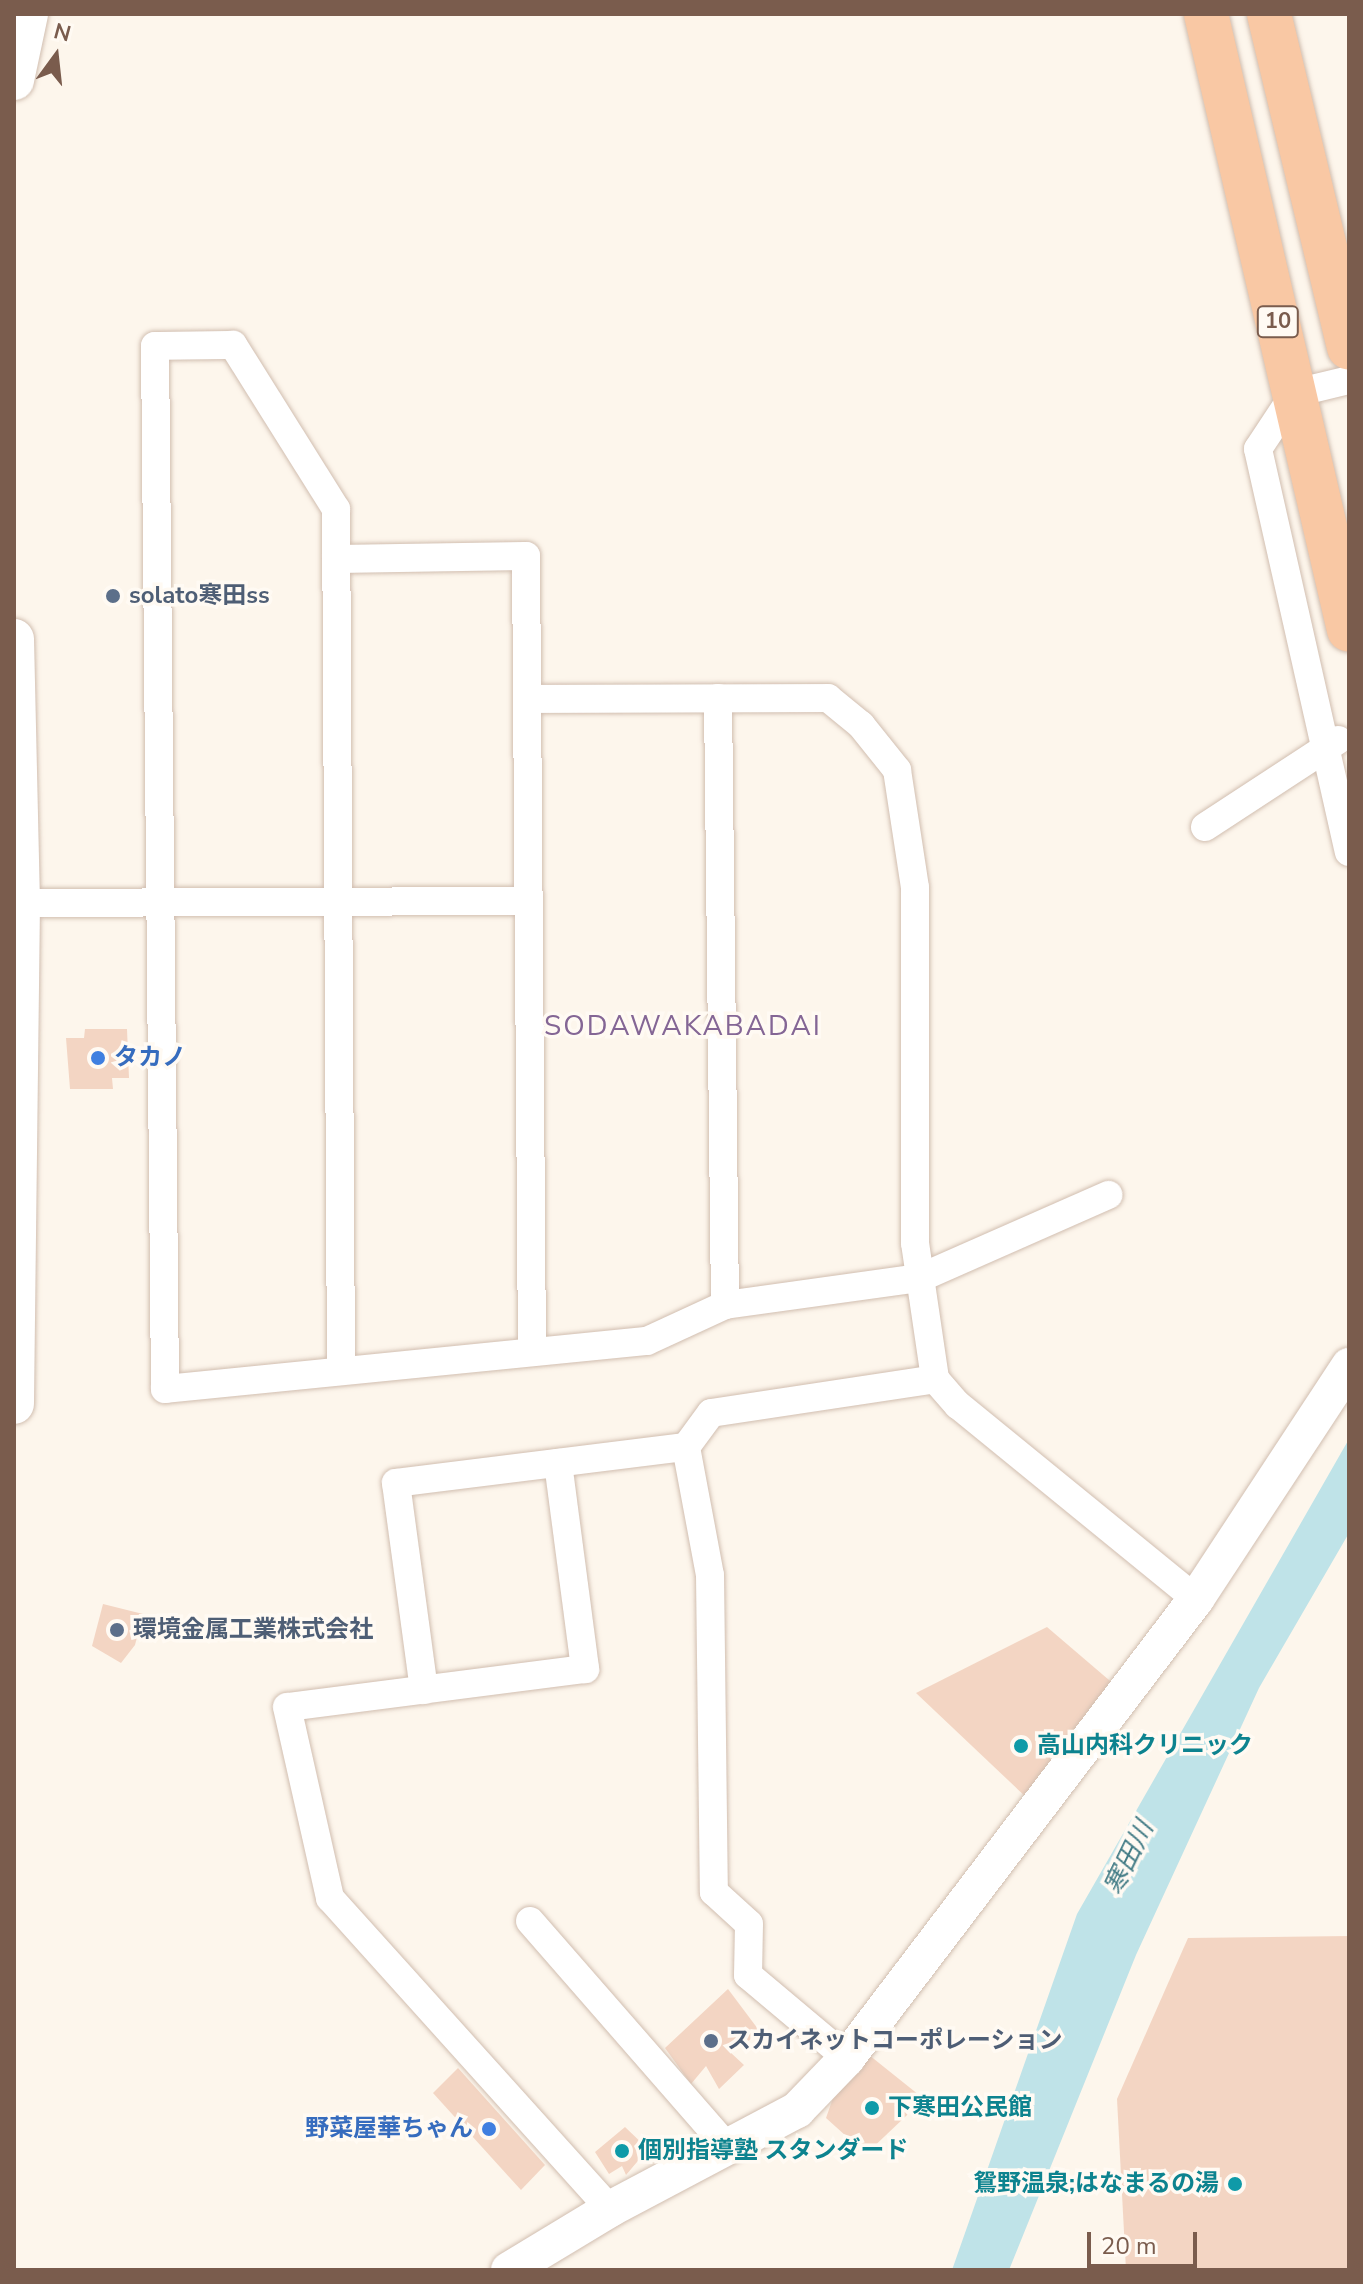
<!DOCTYPE html>
<meta charset="utf-8">
<style>
body{margin:0}
#map{position:relative;width:1363px;height:2284px;overflow:hidden;background:#fdf6ec;font-family:"Nunito Sans","Noto Sans JP",sans-serif}
div>[style]{position:absolute}
.water>*{inset:0;background:#bfe3e8}
.building>*{inset:0;background:#f3d5c3}
.roads{filter:drop-shadow(0 0 2px #d1beb0) drop-shadow(0 0 2px #d1beb0)}
.minor>*{height:28px;margin:-14px;padding:0 14px;transform-origin:14px;border-radius:14px;background:#fff}
.tertiary>*{height:36px;margin:-18px;padding:0 18px;transform-origin:18px;border-radius:18px;background:#fff}
.secondary>*{height:40px;margin:-20px;padding:0 20px;transform-origin:20px;border-radius:20px;background:#fff}
.trunk>*{height:44px;margin:-22px;padding:0 22px;transform-origin:22px;border-radius:22px;background:#f9c8a4}
.dots>*{width:22px;height:22px;translate:-50% -50%;box-sizing:border-box;border:4px solid #fffaf3;border-radius:50%}
span{translate:-50% -50%;white-space:nowrap;text-align:center;line-height:1.15;-webkit-text-stroke:7px #fffaf3;paint-order:stroke}
.shield-label span{padding:2px 6px;background:#fffaf3;border:2px solid;border-radius:6px;-webkit-text-stroke-width:0}
.shield-label{font-size:22px;color:#7a5c4d;font-weight:700}
.service-label{font-size:24px;color:#4e5e75;font-weight:700}
.left{translate:0 -50%;text-align:left}
.shop-label{font-size:24px;color:#366cbe;font-weight:700}
.right{translate:-100% -50%;text-align:right}
.culture-label{font-size:24px;color:#0d838f;font-weight:700}
.water-label{font-size:26px;color:#437c86;font-style:italic}
.quarter-label{font-size:28px;color:#846695;letter-spacing:2px}
.frame{position:absolute;inset:0;border:16px solid #7a5c4d;pointer-events:none}
.north{position:absolute;left:16px;top:16px;width:80px;height:80px;-webkit-text-stroke:6px #fffaf3;paint-order:stroke;rotate:15deg;font-size:22px;font-weight:700;line-height:32px;text-align:center;color:#7a5c4d}
.north::after{content:'';display:block;margin:auto;width:28px;height:36px;background:#7a5c4d;clip-path:polygon(50% 0,100% 100%,50% 72%,0 100%)}
.scale{position:absolute;left:1087px;top:2232px;width:110px;height:36px;box-sizing:border-box;border:4px solid #7a5c4d;border-top:0;padding-left:10px;font-size:24px;line-height:28px;white-space:nowrap;color:#7a5c4d;-webkit-text-stroke:6px #fffaf3;paint-order:stroke}
</style>
<div id="map">
<div class="water">
<i style="clip-path:polygon(1349px 1439px,1349px 1533px,1259px 1688px,1136px 1955px,1009px 2270px,952px 2270px,1077px 1914px)"></i>
</div>
<div class="building">
<i style="clip-path:polygon(85px 1029px,127px 1029px,129px 1078px,112px 1078px,113px 1089px,70px 1089px,66px 1038px,84px 1038px)"></i>
<i style="clip-path:polygon(103px 1604px,143px 1614px,135px 1645px,121px 1663px,92px 1646px)"></i>
<i style="clip-path:polygon(1047px 1627px,1116px 1686px,1028px 1799px,916px 1693px)"></i>
<i style="clip-path:polygon(1349px 1936px,1349px 2270px,1126px 2270px,1117px 2099px,1188px 1938px)"></i>
<i style="clip-path:polygon(728px 1989px,761px 2033px,730px 2052px,744px 2065px,719px 2089px,706px 2066px,691px 2084px,665px 2048px)"></i>
<i style="clip-path:polygon(869px 2055px,924px 2099px,866px 2154px,826px 2118px,847px 2058px)"></i>
<i style="clip-path:polygon(458px 2068px,545px 2165px,521px 2190px,433px 2093px)"></i>
<i style="clip-path:polygon(625px 2127px,648px 2149px,626px 2175px,622px 2166px,609px 2174px,595px 2152px)"></i>
</div>
<div class="roads">
<div class="minor">
<i style="left:1349px;top:380px;width:56px;rotate:166.5deg"></i>
<i style="left:1295px;top:393px;width:67px;rotate:123.5deg"></i>
<i style="left:1258px;top:449px;width:413px;rotate:77.3deg"></i>
<i style="left:336px;top:559px;width:190px;rotate:-0.9deg"></i>
<i style="left:526px;top:556px;width:796px;rotate:89.57deg"></i>
<i style="left:718px;top:698px;width:607px;rotate:89.34deg"></i>
<i style="left:528px;top:699px;width:300px;rotate:-0.2deg"></i>
<i style="left:828px;top:698px;width:43px;rotate:39.3deg"></i>
<i style="left:861px;top:725px;width:58px;rotate:51.3deg"></i>
<i style="left:897px;top:770px;width:119px;rotate:81.3deg"></i>
<i style="left:915px;top:888px;width:355px;rotate:90deg"></i>
<i style="left:915px;top:1243px;width:137px;rotate:81.6deg"></i>
<i style="left:1205px;top:827px;width:159px;rotate:-33.2deg"></i>
<i style="left:20px;top:903px;width:509px;rotate:-0.23deg"></i>
<i style="left:341px;top:1371px;width:862px;rotate:-90.33deg"></i>
<i style="left:336px;top:509px;width:194px;rotate:-122.1deg"></i>
<i style="left:233px;top:345px;width:78px;rotate:179.3deg"></i>
<i style="left:155px;top:346px;width:1043px;rotate:89.45deg"></i>
<i style="left:165px;top:1389px;width:484px;rotate:-5.7deg"></i>
<i style="left:647px;top:1341px;width:86px;rotate:-24.8deg"></i>
<i style="left:725px;top:1305px;width:197px;rotate:-7.9deg"></i>
<i style="left:920px;top:1278px;width:206px;rotate:-23.8deg"></i>
<i style="left:686px;top:1447px;width:130px;rotate:79.4deg"></i>
<i style="left:710px;top:1575px;width:317px;rotate:89.3deg"></i>
<i style="left:714px;top:1892px;width:47px;rotate:42.4deg"></i>
<i style="left:749px;top:1924px;width:51px;rotate:91.1deg"></i>
<i style="left:748px;top:1975px;width:129px;rotate:40deg"></i>
<i style="left:558px;top:1463px;width:208px;rotate:82.5deg"></i>
<i style="left:585px;top:1669px;width:300px;rotate:172.7deg"></i>
<i style="left:287px;top:1707px;width:196px;rotate:77.3deg"></i>
<i style="left:330px;top:1898px;width:418px;rotate:48deg"></i>
<i style="left:424px;top:1690px;width:209px;rotate:-97.7deg"></i>
<i style="left:396px;top:1483px;width:292px;rotate:-7.1deg"></i>
<i style="left:686px;top:1447px;width:42px;rotate:-53.7deg"></i>
<i style="left:711px;top:1413px;width:227px;rotate:-8.6deg"></i>
<i style="left:935px;top:1379px;width:35px;rotate:49deg"></i>
<i style="left:958px;top:1405px;width:307px;rotate:39.2deg"></i>
<i style="left:530px;top:1921px;width:301px;rotate:48.9deg"></i>
</div>
<div class="tertiary">
<i style="left:509px;top:2270px;width:118px;rotate:-31.1deg"></i>
<i style="left:610px;top:2209px;width:212px;rotate:-27.9deg"></i>
<i style="left:797px;top:2110px;width:72px;rotate:-46.1deg"></i>
<i style="left:847px;top:2058px;width:577px;rotate:-52.75deg"></i>
<i style="left:1196px;top:1599px;width:279px;rotate:-56.7deg"></i>
</div>
<div class="secondary">
<i style="left:14px;top:80px;width:67px;rotate:-78deg"></i>
<i style="left:14px;top:639px;width:264px;rotate:88.7deg"></i>
<i style="left:20px;top:903px;width:501px;rotate:90.69deg"></i>
</div>
<div class="trunk">
<i style="left:1206px;top:14px;width:632px;rotate:76.93deg"></i>
<i style="left:1269px;top:14px;width:343px;rotate:76.5deg"></i>
</div>
</div>
<div class="dots">
<i style="left:113px;top:596px;background:#5c6f8a"></i>
<i style="left:98px;top:1058px;background:#3f7fe0"></i>
<i style="left:117px;top:1630px;background:#5c6f8a"></i>
<i style="left:1021px;top:1746px;background:#0f9aa8"></i>
<i style="left:711px;top:2041px;background:#5c6f8a"></i>
<i style="left:872px;top:2108px;background:#0f9aa8"></i>
<i style="left:489px;top:2129px;background:#3f7fe0"></i>
<i style="left:622px;top:2151px;background:#0f9aa8"></i>
<i style="left:1235px;top:2184px;background:#0f9aa8"></i>
</div>
<div class="shield-label">
<span style="left:1278px;top:322px">10</span>
</div>
<div class="service-label">
<span class="left" style="left:129px;top:596px">solato寒田ss</span>
<span class="left" style="left:133px;top:1630px">環境金属工業株式会社</span>
<span class="left" style="left:727px;top:2041px">スカイネットコーポレーション</span>
</div>
<div class="shop-label">
<span class="left" style="left:114px;top:1058px">タカノ</span>
<span class="right" style="left:473px;top:2129px">野菜屋華ちゃん</span>
</div>
<div class="culture-label">
<span class="left" style="left:1037px;top:1746px">高山内科クリニック</span>
<span class="left" style="left:888px;top:2108px">下寒田公民館</span>
<span class="left" style="left:638px;top:2151px">個別指導塾 スタンダード</span>
<span class="right" style="left:1219px;top:2184px">鴛野温泉;はなまるの湯</span>
</div>
<div class="water-label">
<span style="left:1129px;top:1858px;rotate:-64deg">寒田川</span>
</div>
<div class="quarter-label">
<span style="left:683px;top:1026px">SODAWAKABADAI</span>
</div>
<div class="frame"></div>
<div class="north">N</div>
<div class="scale">20 m</div>
</div>
